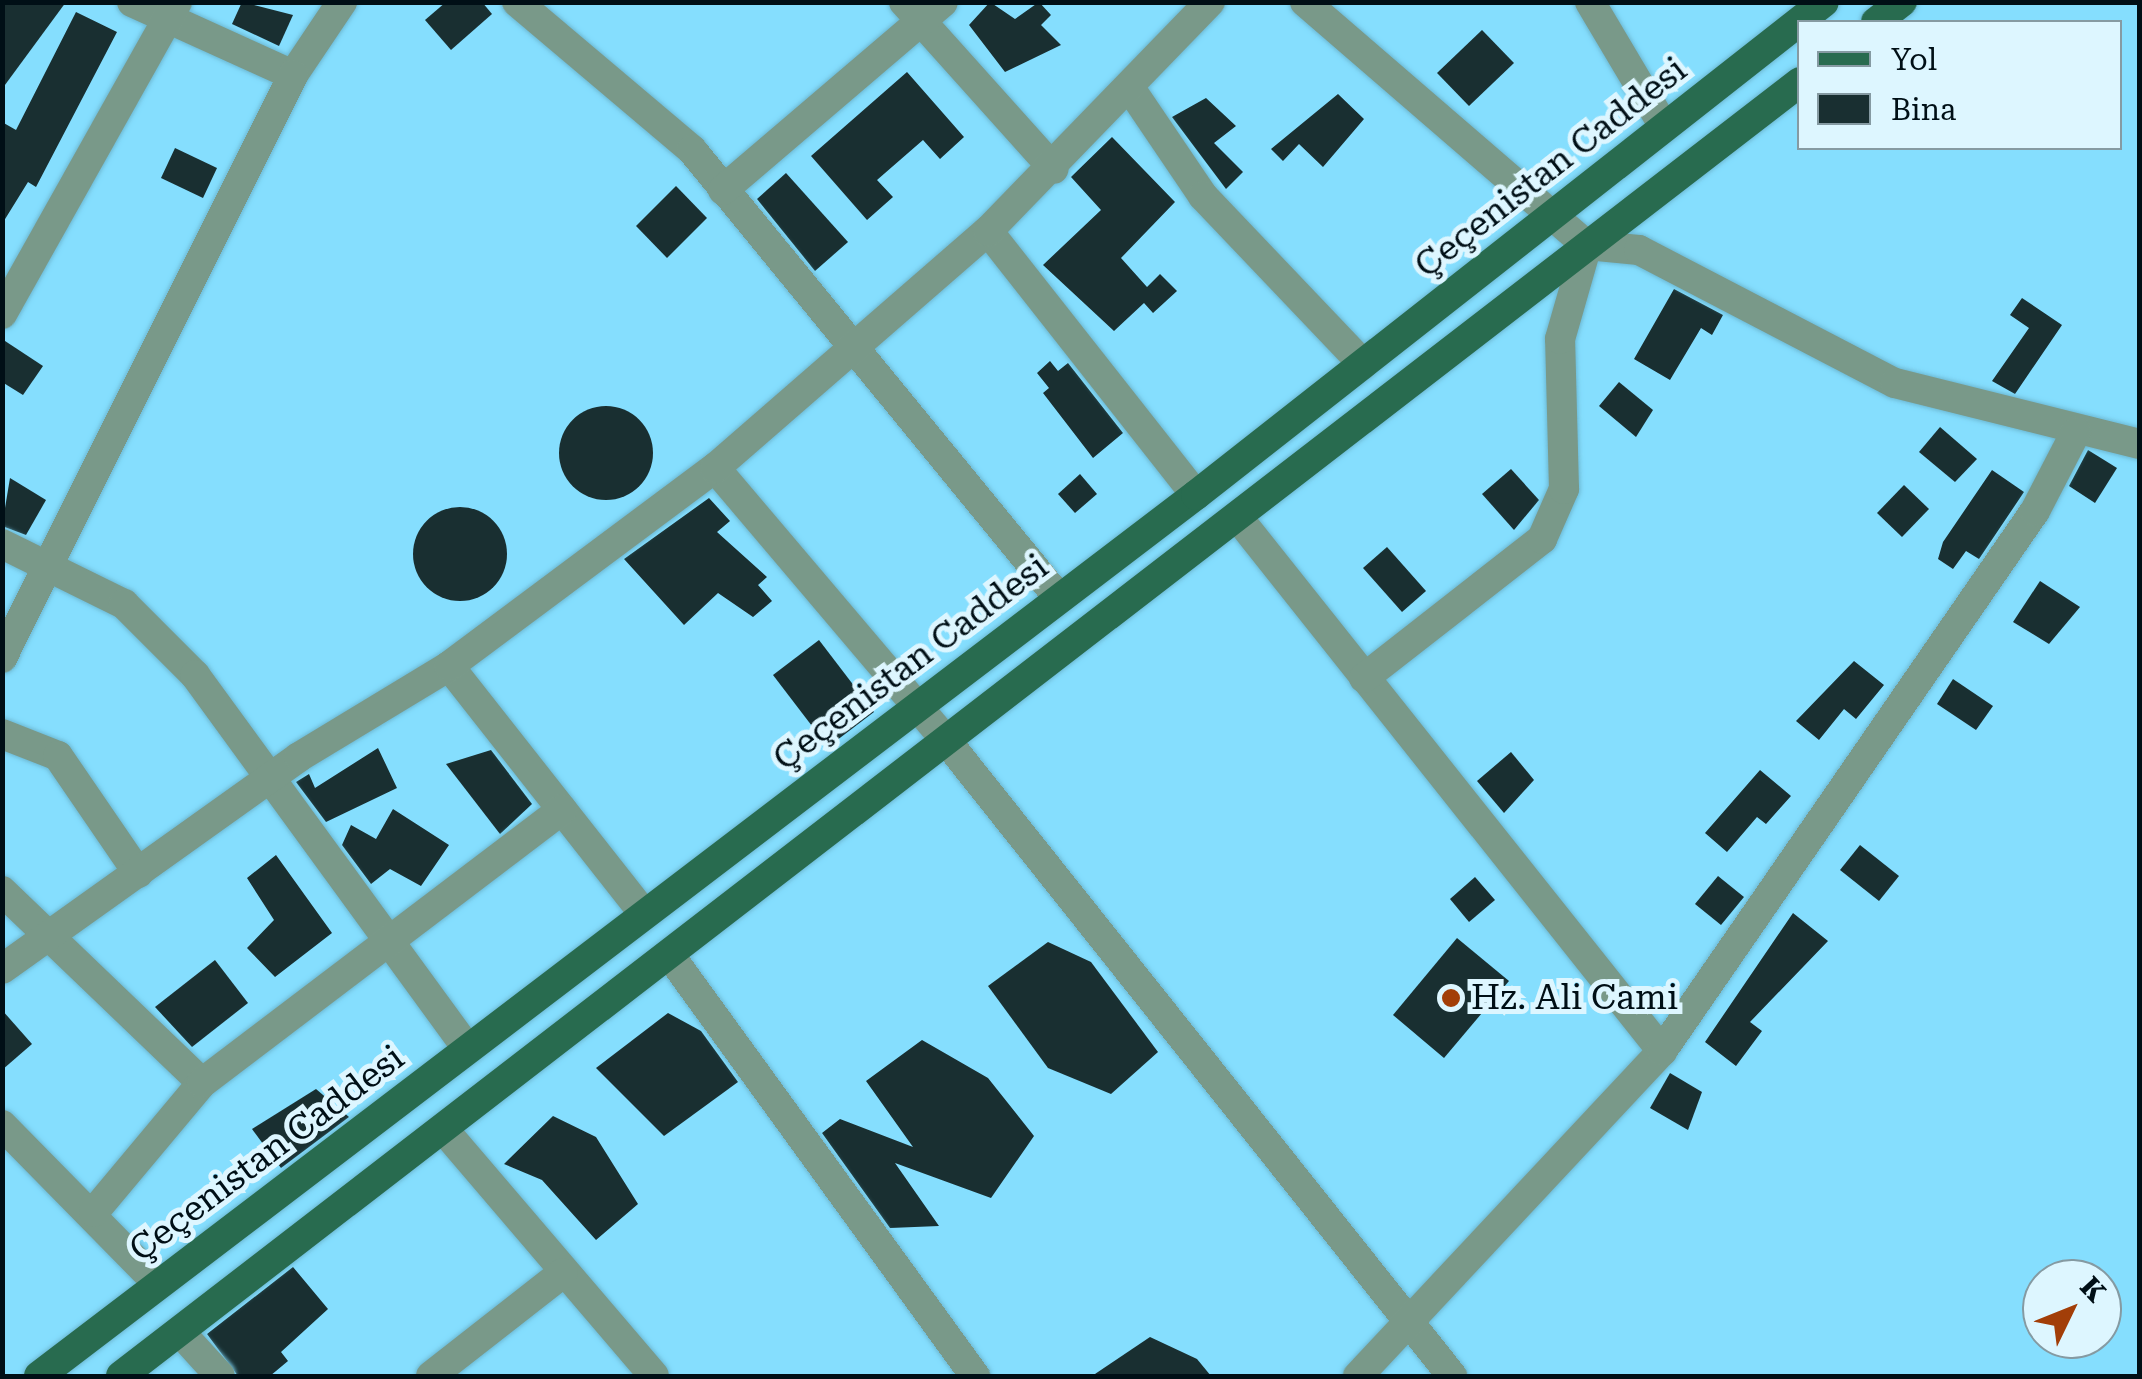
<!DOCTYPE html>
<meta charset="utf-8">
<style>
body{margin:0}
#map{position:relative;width:2142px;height:1379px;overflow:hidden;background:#85defe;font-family:"Roboto Serif",serif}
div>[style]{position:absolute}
.building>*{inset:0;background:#192f31}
.round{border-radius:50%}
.roads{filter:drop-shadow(0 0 2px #6db9d4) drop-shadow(0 0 2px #6db9d4)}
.minor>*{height:30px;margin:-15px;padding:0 15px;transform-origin:15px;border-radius:15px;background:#799989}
.major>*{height:30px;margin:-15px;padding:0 15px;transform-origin:15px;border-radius:15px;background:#286b4f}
.dots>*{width:28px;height:28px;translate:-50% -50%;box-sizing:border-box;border:5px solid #ddf6ff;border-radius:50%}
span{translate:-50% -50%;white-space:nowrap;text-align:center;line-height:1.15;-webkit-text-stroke:10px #ddf6ff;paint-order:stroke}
.street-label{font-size:35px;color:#000f16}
.poi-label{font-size:35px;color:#000f16}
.left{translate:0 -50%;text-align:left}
.frame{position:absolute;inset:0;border:5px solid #000f16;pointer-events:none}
.legend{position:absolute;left:1797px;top:20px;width:325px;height:130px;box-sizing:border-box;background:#ddf6ff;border:2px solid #859aa2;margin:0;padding:12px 18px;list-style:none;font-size:30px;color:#000f16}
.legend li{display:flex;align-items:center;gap:20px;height:50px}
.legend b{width:50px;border:2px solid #859aa2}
.north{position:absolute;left:2022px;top:1259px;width:100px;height:100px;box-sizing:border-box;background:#ddf6ff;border:2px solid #859aa2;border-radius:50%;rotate:47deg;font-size:28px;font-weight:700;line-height:40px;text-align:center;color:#000f16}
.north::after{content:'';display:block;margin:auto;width:35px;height:45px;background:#a23e08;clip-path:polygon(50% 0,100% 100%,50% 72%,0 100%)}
</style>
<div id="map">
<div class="building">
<i style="clip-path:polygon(2px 2px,66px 2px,2px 89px)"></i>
<i style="clip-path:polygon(242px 2px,293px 15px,279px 46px,232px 24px)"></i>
<i style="clip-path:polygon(446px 2px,482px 2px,492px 14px,451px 50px,425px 20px)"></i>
<i style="clip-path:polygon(990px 2px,1015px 19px,1039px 2px,1051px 15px,1041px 25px,1061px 45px,1005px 72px,969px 25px)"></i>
<i style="clip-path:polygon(76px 12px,117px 32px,36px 187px,28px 182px,2px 224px,2px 122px,16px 130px)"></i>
<i style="clip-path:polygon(1482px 30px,1514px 63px,1469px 106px,1437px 73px)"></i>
<i style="clip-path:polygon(907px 72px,964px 137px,940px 159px,923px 140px,877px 180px,893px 197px,867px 220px,811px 156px)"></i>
<i style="clip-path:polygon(1338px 94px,1364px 119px,1323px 167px,1299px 144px,1283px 161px,1271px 149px)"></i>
<i style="clip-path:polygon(1206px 98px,1236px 126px,1214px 143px,1243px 172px,1226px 189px,1172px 117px)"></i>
<i style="clip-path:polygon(1112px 137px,1175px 202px,1121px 258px,1147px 287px,1160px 274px,1177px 291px,1153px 313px,1144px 303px,1114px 331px,1043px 265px,1101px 210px,1071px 177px)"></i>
<i style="clip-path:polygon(175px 148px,217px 168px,203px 198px,161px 178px)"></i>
<i style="clip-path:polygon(786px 173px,848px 242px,815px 271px,757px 199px)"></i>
<i style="clip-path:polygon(676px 186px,707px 218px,667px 258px,636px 226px)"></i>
<i style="clip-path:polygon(1674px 289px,1723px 315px,1712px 335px,1701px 328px,1670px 380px,1634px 359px)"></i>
<i style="clip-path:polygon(2022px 298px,2062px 325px,2015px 394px,1992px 381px,2029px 328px,2010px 315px)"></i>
<i style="clip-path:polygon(2px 339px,43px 366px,23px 395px,2px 382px)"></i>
<i style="clip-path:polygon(1050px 361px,1058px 371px,1068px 363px,1123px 433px,1093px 458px,1043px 393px,1049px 388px,1037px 373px)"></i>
<i style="clip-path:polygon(1619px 382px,1653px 410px,1636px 437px,1599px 406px)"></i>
<i class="round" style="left:559px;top:406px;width:94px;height:94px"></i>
<i style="clip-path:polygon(1940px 427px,1977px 459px,1955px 482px,1919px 452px)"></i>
<i style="clip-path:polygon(2088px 450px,2117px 468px,2095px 503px,2069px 486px)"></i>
<i style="clip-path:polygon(1511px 469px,1539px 500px,1514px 530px,1482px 494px)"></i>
<i style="clip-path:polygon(1992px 470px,2024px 492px,1979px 559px,1966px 551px,1953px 569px,1938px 559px,1943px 542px)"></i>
<i style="clip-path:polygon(1080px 474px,1097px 494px,1075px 513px,1058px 494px)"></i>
<i style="clip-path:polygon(10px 478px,46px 500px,26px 535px,2px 526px)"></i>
<i style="clip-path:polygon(1904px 485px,1929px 509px,1902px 537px,1877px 513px)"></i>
<i style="clip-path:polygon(709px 498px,730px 521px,717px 532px,767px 577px,758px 585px,772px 601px,753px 617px,718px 593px,684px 625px,624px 559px)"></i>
<i class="round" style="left:413px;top:507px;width:94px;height:94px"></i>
<i style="clip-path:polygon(1387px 547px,1426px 591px,1402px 612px,1363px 568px)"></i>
<i style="clip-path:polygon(2040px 581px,2080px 607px,2049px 644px,2013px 622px)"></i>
<i style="clip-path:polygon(819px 640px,874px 712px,828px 747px,773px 675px)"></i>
<i style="clip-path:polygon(1854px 661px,1884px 685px,1856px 719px,1844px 709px,1819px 740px,1796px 721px)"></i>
<i style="clip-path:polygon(1953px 679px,1993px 706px,1976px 730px,1937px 704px)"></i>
<i style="clip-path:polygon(378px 748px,397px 788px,326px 822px,296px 782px,309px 774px,315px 788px)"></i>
<i style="clip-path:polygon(491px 750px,532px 804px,500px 834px,446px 764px)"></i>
<i style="clip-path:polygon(1511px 752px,1534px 780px,1504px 813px,1477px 781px)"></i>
<i style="clip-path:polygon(1760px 770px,1791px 796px,1766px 824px,1757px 817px,1727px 852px,1705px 833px)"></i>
<i style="clip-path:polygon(393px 809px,449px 845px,421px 886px,390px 869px,371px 884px,342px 845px,351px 825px,376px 839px)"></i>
<i style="clip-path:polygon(1860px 845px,1899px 876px,1879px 901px,1840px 870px)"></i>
<i style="clip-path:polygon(276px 855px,332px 933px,275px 977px,247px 948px,274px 920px,247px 878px)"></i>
<i style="clip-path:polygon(1718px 876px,1744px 897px,1721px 925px,1695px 904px)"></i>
<i style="clip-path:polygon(1475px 877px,1495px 900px,1469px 922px,1450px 899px)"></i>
<i style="clip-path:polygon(1793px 913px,1828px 941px,1750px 1022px,1762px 1031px,1736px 1066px,1705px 1042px)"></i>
<i style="clip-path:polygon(1457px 938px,1509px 981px,1444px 1058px,1393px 1015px)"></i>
<i style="clip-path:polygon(1048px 942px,1091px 962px,1158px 1052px,1111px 1094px,1048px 1068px,988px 986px)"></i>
<i style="clip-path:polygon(215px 960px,248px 1003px,192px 1047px,155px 1007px)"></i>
<i style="clip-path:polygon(2px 1010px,32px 1044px,2px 1070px)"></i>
<i style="clip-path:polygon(668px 1013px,701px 1031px,738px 1082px,664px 1136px,596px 1068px)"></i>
<i style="clip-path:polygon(922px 1040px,988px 1078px,1034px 1136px,991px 1198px,895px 1163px,939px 1226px,890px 1228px,822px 1133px,840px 1119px,913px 1147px,866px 1081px)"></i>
<i style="clip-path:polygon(1670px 1073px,1702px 1092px,1688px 1130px,1650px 1108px)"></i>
<i style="clip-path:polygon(316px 1089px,349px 1117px,281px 1168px,252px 1129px)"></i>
<i style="clip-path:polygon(553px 1116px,596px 1137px,638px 1204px,596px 1240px,542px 1180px,504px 1164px)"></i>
<i style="clip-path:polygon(293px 1267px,328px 1309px,281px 1352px,288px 1361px,270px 1376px,238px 1376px,207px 1334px)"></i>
<i style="clip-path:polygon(1150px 1337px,1197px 1359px,1211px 1376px,1092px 1376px)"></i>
</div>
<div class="roads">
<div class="minor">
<i style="left:132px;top:2px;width:177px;rotate:24.4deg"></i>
<i style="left:293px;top:75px;width:88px;rotate:-56.1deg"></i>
<i style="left:517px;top:2px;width:229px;rotate:40.2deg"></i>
<i style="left:692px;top:150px;width:579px;rotate:50.68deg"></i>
<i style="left:904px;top:2px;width:224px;rotate:48.1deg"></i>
<i style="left:1305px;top:2px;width:372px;rotate:40.8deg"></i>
<i style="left:1587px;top:245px;width:52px;rotate:5.5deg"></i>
<i style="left:1639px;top:250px;width:288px;rotate:27.5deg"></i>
<i style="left:1895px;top:383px;width:252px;rotate:14deg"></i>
<i style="left:1590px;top:2px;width:143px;rotate:59.3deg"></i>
<i style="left:1132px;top:91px;width:127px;rotate:55.9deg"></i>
<i style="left:1203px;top:196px;width:232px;rotate:46.4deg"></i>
<i style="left:723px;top:190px;width:289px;rotate:-40.5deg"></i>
<i style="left:988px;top:231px;width:336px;rotate:51.8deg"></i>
<i style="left:2px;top:314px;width:358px;rotate:-60.7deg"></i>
<i style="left:715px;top:468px;width:362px;rotate:49.7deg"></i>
<i style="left:949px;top:744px;width:808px;rotate:51.48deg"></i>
<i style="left:1239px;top:519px;width:680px;rotate:51.51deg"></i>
<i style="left:2px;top:544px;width:136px;rotate:26.2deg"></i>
<i style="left:124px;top:604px;width:100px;rotate:45deg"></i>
<i style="left:195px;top:675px;width:462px;rotate:53.9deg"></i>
<i style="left:2px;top:658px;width:652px;rotate:-63.47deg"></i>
<i style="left:449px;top:666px;width:315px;rotate:51.8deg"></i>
<i style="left:1364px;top:678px;width:226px;rotate:-38deg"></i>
<i style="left:1542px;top:539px;width:55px;rotate:-66.3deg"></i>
<i style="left:1564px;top:489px;width:150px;rotate:-91.5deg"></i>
<i style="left:1560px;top:339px;width:98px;rotate:-74deg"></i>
<i style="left:2px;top:734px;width:60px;rotate:21.4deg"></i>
<i style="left:58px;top:756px;width:142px;rotate:55.6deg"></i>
<i style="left:2px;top:891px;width:277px;rotate:43.8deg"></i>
<i style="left:671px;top:957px;width:518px;rotate:54.04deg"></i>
<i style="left:2px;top:969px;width:365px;rotate:-35.5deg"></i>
<i style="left:299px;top:757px;width:175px;rotate:-31.2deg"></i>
<i style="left:449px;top:666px;width:332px;rotate:-36.7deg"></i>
<i style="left:715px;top:468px;width:362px;rotate:-41deg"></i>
<i style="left:988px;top:231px;width:319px;rotate:-45.9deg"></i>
<i style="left:2px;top:1125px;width:223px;rotate:45.5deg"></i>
<i style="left:444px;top:1130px;width:323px;rotate:49.5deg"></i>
<i style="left:94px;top:1212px;width:168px;rotate:-50.1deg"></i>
<i style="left:202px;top:1083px;width:452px;rotate:-37.2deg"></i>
<i style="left:180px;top:1332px;width:59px;rotate:47.7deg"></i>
<i style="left:431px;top:1376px;width:167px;rotate:-38deg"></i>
<i style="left:1358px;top:1376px;width:445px;rotate:-46.9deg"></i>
<i style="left:1662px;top:1051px;width:656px;rotate:-55.37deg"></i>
<i style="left:2035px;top:511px;width:89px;rotate:-62.6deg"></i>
</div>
<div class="major">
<i style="left:1876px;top:22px;width:33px;rotate:-38deg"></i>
<i style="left:39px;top:1376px;width:1454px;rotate:-37.29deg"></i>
<i style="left:1196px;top:495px;width:798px;rotate:-38.13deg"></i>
<i style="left:121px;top:1376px;width:2120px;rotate:-37.62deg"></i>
</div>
</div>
<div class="dots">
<i style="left:1451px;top:998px;background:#a23e08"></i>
</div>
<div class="street-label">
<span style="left:1551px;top:168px;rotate:-38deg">Çeçenistan Caddesi</span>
<span style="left:911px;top:663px;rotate:-37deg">Çeçenistan Caddesi</span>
<span style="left:267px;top:1154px;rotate:-37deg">Çeçenistan Caddesi</span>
</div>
<div class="poi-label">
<span class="left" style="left:1471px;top:998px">Hz. Ali Cami</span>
</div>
<div class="frame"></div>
<ul class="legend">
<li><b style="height:12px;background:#286b4f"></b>Yol</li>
<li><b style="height:28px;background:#192f31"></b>Bina</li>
</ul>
<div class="north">K</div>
</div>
